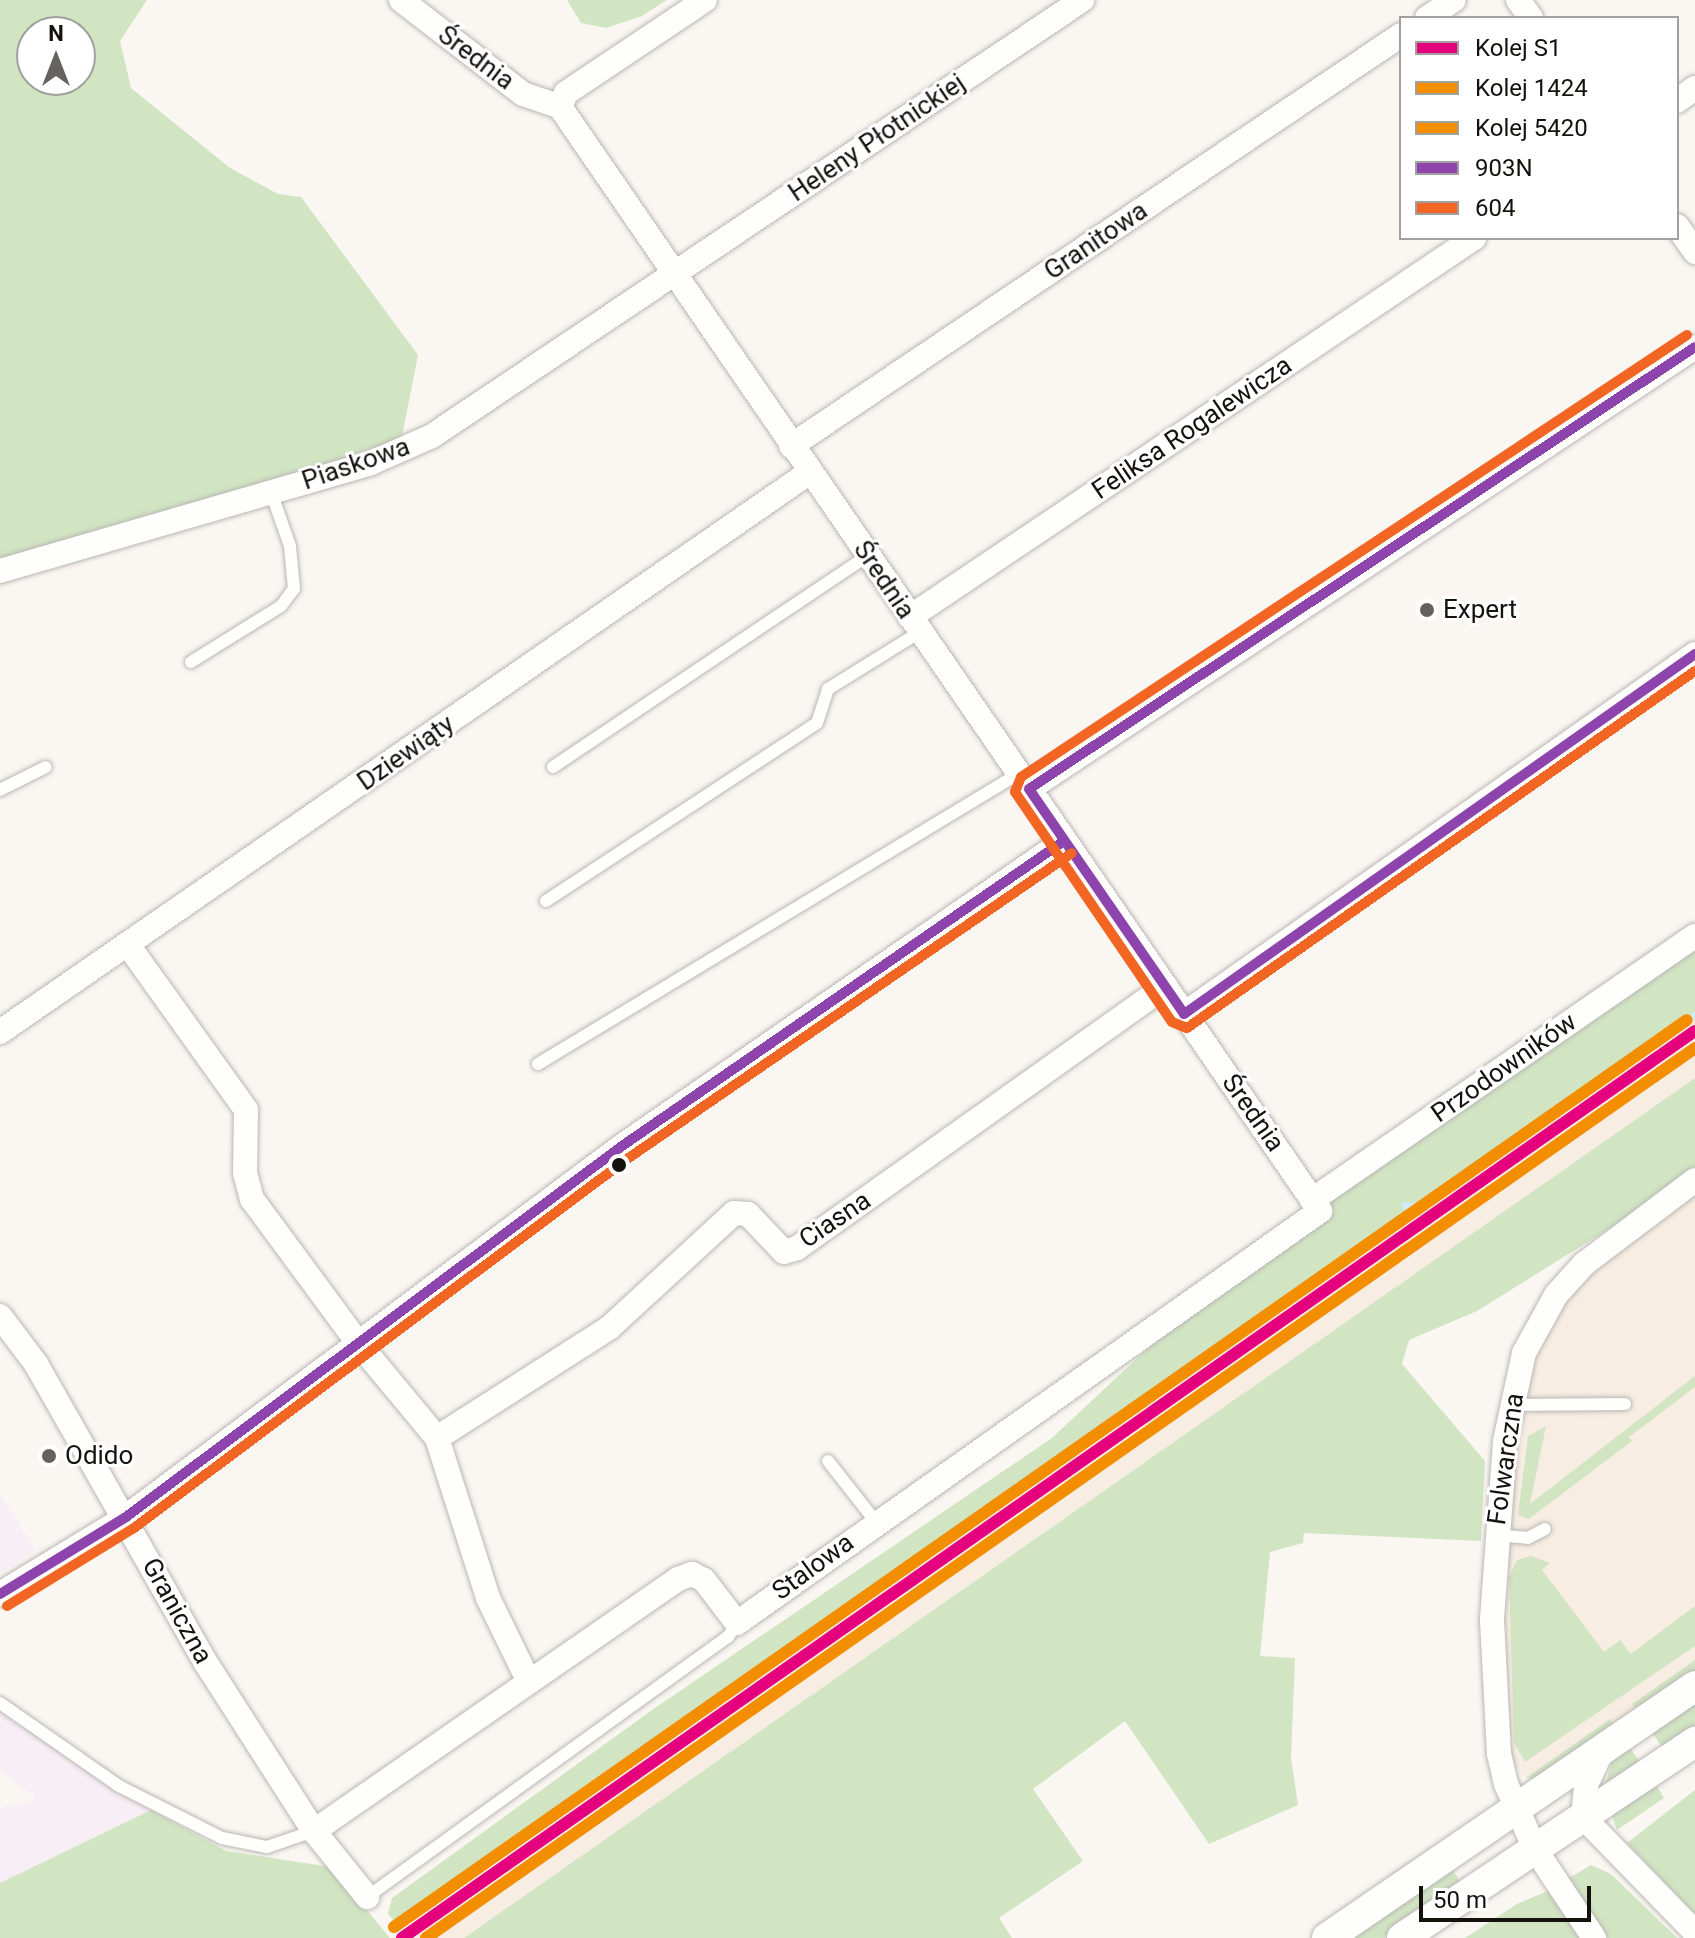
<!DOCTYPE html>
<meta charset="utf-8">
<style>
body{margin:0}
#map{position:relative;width:1695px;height:1938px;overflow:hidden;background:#faf6f2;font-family:Roboto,sans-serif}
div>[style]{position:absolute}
.built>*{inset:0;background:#f7ede2}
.industrial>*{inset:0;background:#f8eef6}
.green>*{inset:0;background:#d1e5c3}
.stream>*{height:7px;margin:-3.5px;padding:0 3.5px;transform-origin:3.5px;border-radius:3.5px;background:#d0ebf8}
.roads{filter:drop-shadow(0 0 2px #bab7b3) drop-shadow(0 0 2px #bab7b3)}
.service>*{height:12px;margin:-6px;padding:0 6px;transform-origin:6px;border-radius:6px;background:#fefefd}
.minor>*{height:24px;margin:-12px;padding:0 12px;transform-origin:12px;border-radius:12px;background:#fefefd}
.tertiary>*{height:30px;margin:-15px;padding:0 15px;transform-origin:15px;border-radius:15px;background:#fefefd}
.bus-1>*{height:10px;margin:-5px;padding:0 5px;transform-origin:5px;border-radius:5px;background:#8e44ad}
.bus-2>*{height:10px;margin:-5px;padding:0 5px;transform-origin:5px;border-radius:5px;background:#f26522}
.rail-1>*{height:12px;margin:-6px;padding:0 6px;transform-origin:6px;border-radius:6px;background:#e5007d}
.rail-2>*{height:12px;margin:-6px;padding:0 6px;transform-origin:6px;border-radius:6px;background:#f38e01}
.rail-3>*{height:12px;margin:-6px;padding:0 6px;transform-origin:6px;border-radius:6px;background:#f38e01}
.dots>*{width:22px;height:22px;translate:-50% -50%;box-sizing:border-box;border:4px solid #fff;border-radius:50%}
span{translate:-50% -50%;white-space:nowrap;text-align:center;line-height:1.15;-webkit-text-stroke:6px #fff;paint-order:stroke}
.street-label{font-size:26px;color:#15120e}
.poi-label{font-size:26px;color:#15120e}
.left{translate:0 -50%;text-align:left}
.legend{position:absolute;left:1399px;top:16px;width:280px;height:224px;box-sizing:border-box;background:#fff;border:2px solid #a1a09f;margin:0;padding:10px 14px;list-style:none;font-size:24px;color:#15120e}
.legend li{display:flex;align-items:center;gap:16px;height:40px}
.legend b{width:40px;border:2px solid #a1a09f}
.north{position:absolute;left:16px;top:16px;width:80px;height:80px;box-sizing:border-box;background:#fff;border:2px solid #a1a09f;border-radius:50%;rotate:0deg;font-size:22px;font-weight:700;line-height:32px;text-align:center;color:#15120e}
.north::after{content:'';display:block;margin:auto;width:28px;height:36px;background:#65625e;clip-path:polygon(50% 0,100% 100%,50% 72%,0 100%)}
.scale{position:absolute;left:1419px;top:1886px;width:172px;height:36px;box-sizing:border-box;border:4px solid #15120e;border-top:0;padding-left:10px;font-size:24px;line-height:28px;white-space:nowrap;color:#15120e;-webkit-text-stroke:6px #fff;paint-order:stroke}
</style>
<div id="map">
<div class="built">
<i style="clip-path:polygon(1695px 1018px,1695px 1078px,464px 1938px,391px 1938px)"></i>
<i style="clip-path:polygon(1695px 1193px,1695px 1672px,1537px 1779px,1526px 1778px,1511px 1760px,1503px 1626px,1519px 1397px,1543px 1331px,1579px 1283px)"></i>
</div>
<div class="industrial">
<i style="clip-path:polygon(0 1494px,36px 1551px,0 1573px)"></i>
<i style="clip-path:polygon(0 1713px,151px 1810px,0 1883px,0 1808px,37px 1799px,0 1770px)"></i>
</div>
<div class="green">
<i style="clip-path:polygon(evenodd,0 0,147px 0,120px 41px,131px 88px,230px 168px,278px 194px,301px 197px,418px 355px,401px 441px,0 561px,0 0,32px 32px,80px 32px,80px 80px,32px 80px,32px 32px)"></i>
<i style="clip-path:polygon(567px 0,667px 0,642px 16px,606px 28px,581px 23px)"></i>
<i style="clip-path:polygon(1695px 945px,1695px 1018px,400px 1928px,388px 1914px,392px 1898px,652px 1710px,1052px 1438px,1147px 1349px,1257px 1262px,1329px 1217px,1334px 1189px)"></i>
<i style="clip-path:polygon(1695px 1078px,1695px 1167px,1644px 1207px,1477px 1311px,1409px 1340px,1402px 1364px,1485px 1461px,1481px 1541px,1304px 1533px,1303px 1543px,1270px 1552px,1260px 1656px,1295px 1658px,1291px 1758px,1298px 1805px,1209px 1844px,1125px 1721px,1033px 1789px,1083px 1861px,999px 1918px,1012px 1938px,464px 1938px)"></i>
<i style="clip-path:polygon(1695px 1376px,1695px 1387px,1629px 1437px,1632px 1441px,1529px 1519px,1518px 1515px,1528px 1436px,1546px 1426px,1530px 1504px)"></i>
<i style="clip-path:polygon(1531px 1556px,1550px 1563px,1542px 1570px,1604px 1652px,1620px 1640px,1631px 1654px,1695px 1606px,1695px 1646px,1525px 1762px,1514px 1743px,1509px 1577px,1517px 1560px)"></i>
<i style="clip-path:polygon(1695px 1660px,1695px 1672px,1638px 1713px,1632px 1704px)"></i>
<i style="clip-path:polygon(1695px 1700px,1695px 1728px,1664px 1750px,1651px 1731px)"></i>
<i style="clip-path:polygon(1610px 1719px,1616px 1728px,1537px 1779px,1526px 1778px)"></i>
<i style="clip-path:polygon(1629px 1747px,1642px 1765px,1604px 1788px,1612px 1762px)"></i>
<i style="clip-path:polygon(1655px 1783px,1664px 1798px,1617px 1830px,1612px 1816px)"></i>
<i style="clip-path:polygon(1695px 1790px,1695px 1914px,1627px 1843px)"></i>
<i style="clip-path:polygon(151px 1810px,226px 1851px,331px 1867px,390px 1938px,0 1938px,0 1883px)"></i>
<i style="clip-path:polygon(1591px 1865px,1611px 1874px,1677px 1938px,1608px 1938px,1569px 1878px)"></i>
<i style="clip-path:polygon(1451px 1867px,1462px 1885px,1383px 1938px,1346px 1938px)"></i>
<i style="clip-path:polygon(1548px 1891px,1580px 1938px,1465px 1938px,1517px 1904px)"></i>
</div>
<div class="stream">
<i style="left:1405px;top:1205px;width:13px;rotate:13deg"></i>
<i style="left:1418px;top:1208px;width:338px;rotate:-34.9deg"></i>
</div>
<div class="roads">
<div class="service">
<i style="left:191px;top:662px;width:106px;rotate:-31.9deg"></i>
<i style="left:281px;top:606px;width:21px;rotate:-53deg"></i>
<i style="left:294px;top:589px;width:43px;rotate:-95.3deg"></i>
<i style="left:290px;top:546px;width:57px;rotate:-109.4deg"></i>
<i style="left:553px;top:767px;width:378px;rotate:-33.9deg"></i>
<i style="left:0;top:790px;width:51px;rotate:-26.6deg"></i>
<i style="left:546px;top:901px;width:324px;rotate:-33.3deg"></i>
<i style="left:817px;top:723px;width:36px;rotate:-72deg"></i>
<i style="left:828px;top:689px;width:108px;rotate:-31.8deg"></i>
<i style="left:538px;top:1064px;width:561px;rotate:-31.14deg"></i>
<i style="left:1510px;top:1405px;width:115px;rotate:-0.5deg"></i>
<i style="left:828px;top:1461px;width:78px;rotate:51.8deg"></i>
<i style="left:1495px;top:1535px;width:33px;rotate:5deg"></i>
<i style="left:1528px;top:1538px;width:19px;rotate:-28deg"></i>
<i style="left:0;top:1703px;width:145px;rotate:34.9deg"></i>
<i style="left:119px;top:1786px;width:115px;rotate:26.8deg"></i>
<i style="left:222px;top:1838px;width:46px;rotate:11.3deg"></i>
<i style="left:267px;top:1847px;width:50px;rotate:-18.8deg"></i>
<i style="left:367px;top:1897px;width:445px;rotate:-35.8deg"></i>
<i style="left:728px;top:1637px;width:17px;rotate:-57deg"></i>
</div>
<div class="minor">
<i style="left:401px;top:0;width:154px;rotate:37.6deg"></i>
<i style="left:523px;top:94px;width:39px;rotate:19deg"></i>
<i style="left:1518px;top:0;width:22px;rotate:54deg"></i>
<i style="left:1427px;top:18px;width:32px;rotate:-34deg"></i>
<i style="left:1677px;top:101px;width:22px;rotate:-36deg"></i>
<i style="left:560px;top:107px;width:15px;rotate:-67deg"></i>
<i style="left:566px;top:93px;width:167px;rotate:-33.8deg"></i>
<i style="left:1677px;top:226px;width:32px;rotate:55deg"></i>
<i style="left:791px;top:446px;width:736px;rotate:-33.97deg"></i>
<i style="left:0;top:571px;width:386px;rotate:-16.2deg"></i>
<i style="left:371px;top:463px;width:67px;rotate:-23.9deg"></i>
<i style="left:432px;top:436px;width:783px;rotate:-33.85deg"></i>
<i style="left:910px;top:617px;width:680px;rotate:-33.9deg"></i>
<i style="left:1029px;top:789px;width:799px;rotate:-33.57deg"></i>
<i style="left:128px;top:945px;width:203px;rotate:54.4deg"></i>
<i style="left:246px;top:1110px;width:63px;rotate:90.9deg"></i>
<i style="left:245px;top:1173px;width:27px;rotate:75deg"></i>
<i style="left:252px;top:1199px;width:180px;rotate:53.6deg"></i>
<i style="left:359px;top:1344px;width:122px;rotate:50.3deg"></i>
<i style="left:437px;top:1438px;width:168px;rotate:72.3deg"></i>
<i style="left:488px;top:1598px;width:93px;rotate:64deg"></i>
<i style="left:1184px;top:1014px;width:625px;rotate:-35.16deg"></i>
<i style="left:0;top:1032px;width:985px;rotate:-34.66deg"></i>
<i style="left:1312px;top:1200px;width:465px;rotate:-34.6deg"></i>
<i style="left:0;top:1316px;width:60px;rotate:53.1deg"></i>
<i style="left:36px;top:1364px;width:344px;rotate:60.4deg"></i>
<i style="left:206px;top:1663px;width:200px;rotate:57.3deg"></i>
<i style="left:314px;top:1831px;width:85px;rotate:51.2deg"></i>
<i style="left:437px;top:1438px;width:204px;rotate:-32.6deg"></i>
<i style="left:609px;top:1328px;width:170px;rotate:-42.6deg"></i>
<i style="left:734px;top:1213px;width:14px;rotate:4deg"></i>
<i style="left:748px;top:1214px;width:52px;rotate:46.5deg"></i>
<i style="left:784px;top:1252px;width:14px;rotate:-17deg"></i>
<i style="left:797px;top:1248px;width:452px;rotate:-35.4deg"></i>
<i style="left:0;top:1594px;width:148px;rotate:-31.4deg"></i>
<i style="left:126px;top:1517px;width:619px;rotate:-36.8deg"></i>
<i style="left:622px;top:1146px;width:537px;rotate:-34.61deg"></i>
<i style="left:1601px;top:1753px;width:35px;rotate:115deg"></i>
<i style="left:1586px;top:1785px;width:32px;rotate:95deg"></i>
<i style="left:1583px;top:1817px;width:161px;rotate:45.8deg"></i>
<i style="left:314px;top:1831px;width:443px;rotate:-34.7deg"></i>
<i style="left:678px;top:1579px;width:15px;rotate:-20deg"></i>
<i style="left:692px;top:1574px;width:13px;rotate:27deg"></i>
<i style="left:704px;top:1580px;width:54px;rotate:52.5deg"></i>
<i style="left:737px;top:1623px;width:714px;rotate:-35.25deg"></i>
<i style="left:1320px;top:1211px;width:1340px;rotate:-124.54deg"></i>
<i style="left:1594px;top:1938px;width:107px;rotate:-123.5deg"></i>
<i style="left:1535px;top:1849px;width:71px;rotate:-114deg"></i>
<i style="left:1506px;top:1784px;width:31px;rotate:-103deg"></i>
<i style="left:1499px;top:1754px;width:135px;rotate:-93deg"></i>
<i style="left:1492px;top:1619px;width:178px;rotate:-85.8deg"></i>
<i style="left:1505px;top:1441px;width:90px;rotate:-77.8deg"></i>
<i style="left:1524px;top:1353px;width:66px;rotate:-61.1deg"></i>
<i style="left:1556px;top:1295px;width:42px;rotate:-47.9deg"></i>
<i style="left:1584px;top:1264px;width:139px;rotate:-37.1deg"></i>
</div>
<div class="tertiary">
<i style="left:1327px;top:1938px;width:446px;rotate:-34.4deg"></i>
<i style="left:1402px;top:1938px;width:353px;rotate:-33.8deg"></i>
</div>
</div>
<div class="bus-1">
<i style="left:1695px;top:347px;width:799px;rotate:146.43deg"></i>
<i style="left:1029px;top:789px;width:273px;rotate:55.4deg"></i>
<i style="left:1184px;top:1014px;width:625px;rotate:-35.16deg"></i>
<i style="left:0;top:1594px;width:148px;rotate:-31.4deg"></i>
<i style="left:126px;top:1517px;width:619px;rotate:-36.8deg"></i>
<i style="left:622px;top:1146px;width:537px;rotate:-34.61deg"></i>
</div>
<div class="bus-2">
<i style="left:1687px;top:335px;width:799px;rotate:146.43deg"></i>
<i style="left:1021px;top:777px;width:16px;rotate:112deg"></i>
<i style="left:1015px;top:792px;width:278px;rotate:55.7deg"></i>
<i style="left:1172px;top:1022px;width:16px;rotate:22deg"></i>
<i style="left:1187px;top:1028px;width:621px;rotate:-35.1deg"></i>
<i style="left:7px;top:1606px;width:149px;rotate:-31.6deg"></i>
<i style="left:134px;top:1528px;width:619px;rotate:-36.8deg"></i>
<i style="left:630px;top:1157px;width:536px;rotate:-34.52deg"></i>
</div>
<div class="rail-1">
<i style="left:402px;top:1938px;width:1579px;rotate:-35.05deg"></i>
</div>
<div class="rail-2">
<i style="left:426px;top:1938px;width:1550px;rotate:-35.04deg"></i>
</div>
<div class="rail-3">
<i style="left:394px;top:1927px;width:1579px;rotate:-35.05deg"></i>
</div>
<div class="dots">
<i style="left:1427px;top:610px;background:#65625e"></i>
<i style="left:619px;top:1165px;background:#15120e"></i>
<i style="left:49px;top:1456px;background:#65625e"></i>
</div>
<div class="street-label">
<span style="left:476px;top:58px;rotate:37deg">Średnia</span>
<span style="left:877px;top:138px;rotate:-34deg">Heleny Płotnickiej</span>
<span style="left:1096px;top:241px;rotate:-34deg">Granitowa</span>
<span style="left:1192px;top:428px;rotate:-34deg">Feliksa Rogalewicza</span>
<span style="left:356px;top:464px;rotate:-19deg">Piaskowa</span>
<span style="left:884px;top:580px;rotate:56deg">Średnia</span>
<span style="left:406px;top:753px;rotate:-35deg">Dziewiąty</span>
<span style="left:1504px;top:1068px;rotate:-35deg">Przodowników</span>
<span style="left:1253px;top:1113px;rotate:55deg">Średnia</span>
<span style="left:835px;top:1220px;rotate:-34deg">Ciasna</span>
<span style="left:1506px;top:1459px;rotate:-82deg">Folwarczna</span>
<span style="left:813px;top:1567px;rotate:-36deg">Stalowa</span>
<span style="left:177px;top:1611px;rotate:61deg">Graniczna</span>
</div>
<div class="poi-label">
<span class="left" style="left:1443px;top:610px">Expert</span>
<span class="left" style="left:65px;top:1456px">Odido</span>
</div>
<ul class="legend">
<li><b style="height:10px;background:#e5007d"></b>Kolej S1</li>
<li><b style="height:10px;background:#f38e01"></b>Kolej 1424</li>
<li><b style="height:10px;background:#f38e01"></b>Kolej 5420</li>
<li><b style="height:10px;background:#8e44ad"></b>903N</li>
<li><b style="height:10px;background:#f26522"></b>604</li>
</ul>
<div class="north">N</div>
<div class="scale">50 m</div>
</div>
